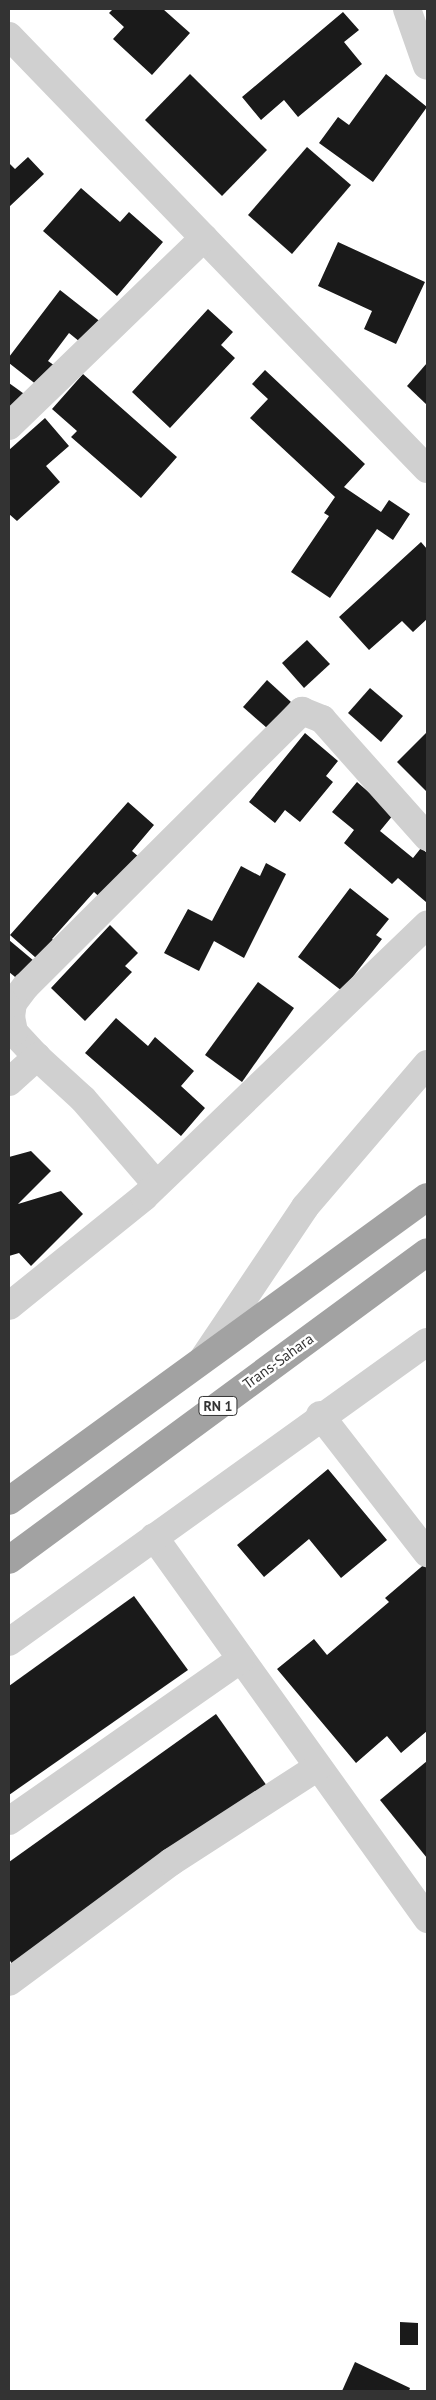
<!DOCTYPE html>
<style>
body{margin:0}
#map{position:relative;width:436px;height:2400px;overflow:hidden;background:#fff;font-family:"PT Sans",sans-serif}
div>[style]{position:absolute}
.building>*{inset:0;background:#1a1a1a}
.minor>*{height:28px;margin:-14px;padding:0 14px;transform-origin:14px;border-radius:14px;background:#d0d0d0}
.trunk>*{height:28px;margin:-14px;padding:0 14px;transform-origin:14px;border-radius:14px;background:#a2a2a2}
span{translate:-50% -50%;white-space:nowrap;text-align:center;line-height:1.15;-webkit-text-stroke:5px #fff;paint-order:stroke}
.shield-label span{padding:1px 4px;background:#fff;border:1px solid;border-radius:4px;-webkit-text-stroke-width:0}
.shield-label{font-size:14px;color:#333;font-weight:700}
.street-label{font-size:15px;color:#333}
.frame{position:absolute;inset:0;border:10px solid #333;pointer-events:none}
</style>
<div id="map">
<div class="building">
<i style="clip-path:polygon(113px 9px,163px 9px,190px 33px,152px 75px,113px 39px,124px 27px,109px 13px)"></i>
<i style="clip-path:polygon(343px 12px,359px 30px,344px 42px,362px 64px,298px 117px,284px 100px,261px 120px,242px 97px)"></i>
<i style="clip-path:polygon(190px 74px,267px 150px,222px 196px,145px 120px)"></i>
<i style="clip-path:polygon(386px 74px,427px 107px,373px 182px,319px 143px,338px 117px,349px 125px)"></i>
<i style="clip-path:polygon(307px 147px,351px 185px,292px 254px,248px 215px)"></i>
<i style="clip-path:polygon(28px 157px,44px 174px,9px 207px,9px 163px,15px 169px)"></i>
<i style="clip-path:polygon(81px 188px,120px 222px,129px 212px,163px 242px,117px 296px,43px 231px)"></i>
<i style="clip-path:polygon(338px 242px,425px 282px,396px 344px,364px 329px,372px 311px,318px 286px)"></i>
<i style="clip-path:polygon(60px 290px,102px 323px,85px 346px,69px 333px,48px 361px,58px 368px,42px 389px,9px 363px,9px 357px)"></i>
<i style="clip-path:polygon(208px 309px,233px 332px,221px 345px,235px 358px,170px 428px,132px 392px)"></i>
<i style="clip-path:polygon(427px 363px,427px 405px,407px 386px)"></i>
<i style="clip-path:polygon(265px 370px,365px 464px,344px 487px,381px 512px,389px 500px,410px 514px,393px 540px,377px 529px,330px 598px,291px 572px,329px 516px,324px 513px,335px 497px,250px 418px,268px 399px,252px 384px)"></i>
<i style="clip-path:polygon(83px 374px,177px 457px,141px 498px,71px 437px,77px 431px,52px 409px)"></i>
<i style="clip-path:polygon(9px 383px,27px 396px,9px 423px)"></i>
<i style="clip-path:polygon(45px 418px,69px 446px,46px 466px,60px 482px,17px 521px,9px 514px,9px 450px)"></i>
<i style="clip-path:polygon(421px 542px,427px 549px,427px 619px,413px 632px,402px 621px,369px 650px,339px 617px)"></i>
<i style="clip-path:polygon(307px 640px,330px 664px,304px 688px,282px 663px)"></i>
<i style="clip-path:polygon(267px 680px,291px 702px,267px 728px,243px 707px)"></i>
<i style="clip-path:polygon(370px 688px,403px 716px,381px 742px,348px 713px)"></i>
<i style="clip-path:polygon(427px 732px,427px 792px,397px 762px)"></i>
<i style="clip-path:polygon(305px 733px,338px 761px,326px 776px,333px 782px,300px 822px,285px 810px,275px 823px,249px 802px)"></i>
<i style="clip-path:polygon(357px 782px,394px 814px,380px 831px,413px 858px,421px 848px,427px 853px,426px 902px,398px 878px,392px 884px,344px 843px,354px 830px,332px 812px)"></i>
<i style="clip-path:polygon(128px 802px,154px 825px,132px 851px,147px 864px,106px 903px,94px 892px,52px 939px,61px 947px,44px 965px,10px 935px)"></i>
<i style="clip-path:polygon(266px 863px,286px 874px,244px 958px,214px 941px,199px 971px,164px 953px,188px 909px,212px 921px,241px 866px,260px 876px)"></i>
<i style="clip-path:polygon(350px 888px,389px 919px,376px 935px,382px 939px,342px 991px,298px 957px)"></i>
<i style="clip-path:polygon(110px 925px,138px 953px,125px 966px,132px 972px,85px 1021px,51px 988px)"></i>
<i style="clip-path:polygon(9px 940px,40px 966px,25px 985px,9px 972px)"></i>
<i style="clip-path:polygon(258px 982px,294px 1008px,242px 1082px,205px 1055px)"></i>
<i style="clip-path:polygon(116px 1018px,148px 1046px,155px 1037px,194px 1071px,181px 1086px,205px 1108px,181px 1136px,85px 1053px)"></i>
<i style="clip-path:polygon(31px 1151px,51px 1171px,18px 1204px,61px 1191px,83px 1214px,31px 1266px,19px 1253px,9px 1256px,9px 1157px)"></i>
<i style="clip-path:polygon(328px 1469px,387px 1540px,341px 1578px,309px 1539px,264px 1577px,237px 1545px)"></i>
<i style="clip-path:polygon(427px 1562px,427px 1731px,401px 1753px,387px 1736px,356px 1763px,277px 1669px,314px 1639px,327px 1655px,389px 1602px,385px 1598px)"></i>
<i style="clip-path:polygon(134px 1596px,188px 1670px,9px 1795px,9px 1686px)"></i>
<i style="clip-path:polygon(216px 1714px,267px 1786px,12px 1964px,9px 1959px,9px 1862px)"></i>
<i style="clip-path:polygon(427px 1761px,427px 1858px,380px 1800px)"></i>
<i style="clip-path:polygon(400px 2322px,418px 2323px,418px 2345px,400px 2345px)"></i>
<i style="clip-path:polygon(355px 2362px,410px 2388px,409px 2391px,342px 2391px)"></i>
</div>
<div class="minor">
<i style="left:407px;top:9px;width:60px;rotate:70.7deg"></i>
<i style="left:9px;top:36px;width:602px;rotate:46.01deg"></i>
<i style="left:9px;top:426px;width:271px;rotate:-44deg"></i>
<i style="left:37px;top:1057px;width:34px;rotate:-133deg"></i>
<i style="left:14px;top:1032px;width:15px;rotate:-101deg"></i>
<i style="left:11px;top:1017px;width:14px;rotate:-82deg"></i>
<i style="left:13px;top:1003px;width:21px;rotate:-53deg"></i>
<i style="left:26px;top:986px;width:390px;rotate:-44.9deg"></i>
<i style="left:302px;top:711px;width:22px;rotate:22deg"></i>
<i style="left:322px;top:719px;width:158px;rotate:48.3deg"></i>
<i style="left:9px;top:1082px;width:38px;rotate:-42deg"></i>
<i style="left:37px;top:1057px;width:62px;rotate:42.4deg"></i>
<i style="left:83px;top:1099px;width:112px;rotate:49.3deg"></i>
<i style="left:9px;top:1306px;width:174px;rotate:-38.9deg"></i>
<i style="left:144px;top:1197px;width:393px;rotate:-43.9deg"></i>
<i style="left:203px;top:1359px;width:183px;rotate:-56.1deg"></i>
<i style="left:305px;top:1207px;width:188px;rotate:-49.5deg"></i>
<i style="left:320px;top:1415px;width:175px;rotate:52.2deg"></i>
<i style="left:154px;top:1537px;width:470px;rotate:54.4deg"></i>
<i style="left:9px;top:1642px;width:515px;rotate:-35.67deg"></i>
<i style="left:9px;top:1821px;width:283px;rotate:-34.9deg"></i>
<i style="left:9px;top:1982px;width:202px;rotate:-36.5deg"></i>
<i style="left:171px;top:1862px;width:175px;rotate:-32.9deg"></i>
</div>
<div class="trunk">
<i style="left:9px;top:1501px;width:517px;rotate:-36.03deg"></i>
<i style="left:9px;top:1560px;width:519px;rotate:-36.38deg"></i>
</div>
<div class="shield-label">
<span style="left:218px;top:1406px">RN 1</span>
</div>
<div class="street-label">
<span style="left:278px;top:1361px;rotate:-36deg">Trans-Sahara</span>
</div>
<div class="frame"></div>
</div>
